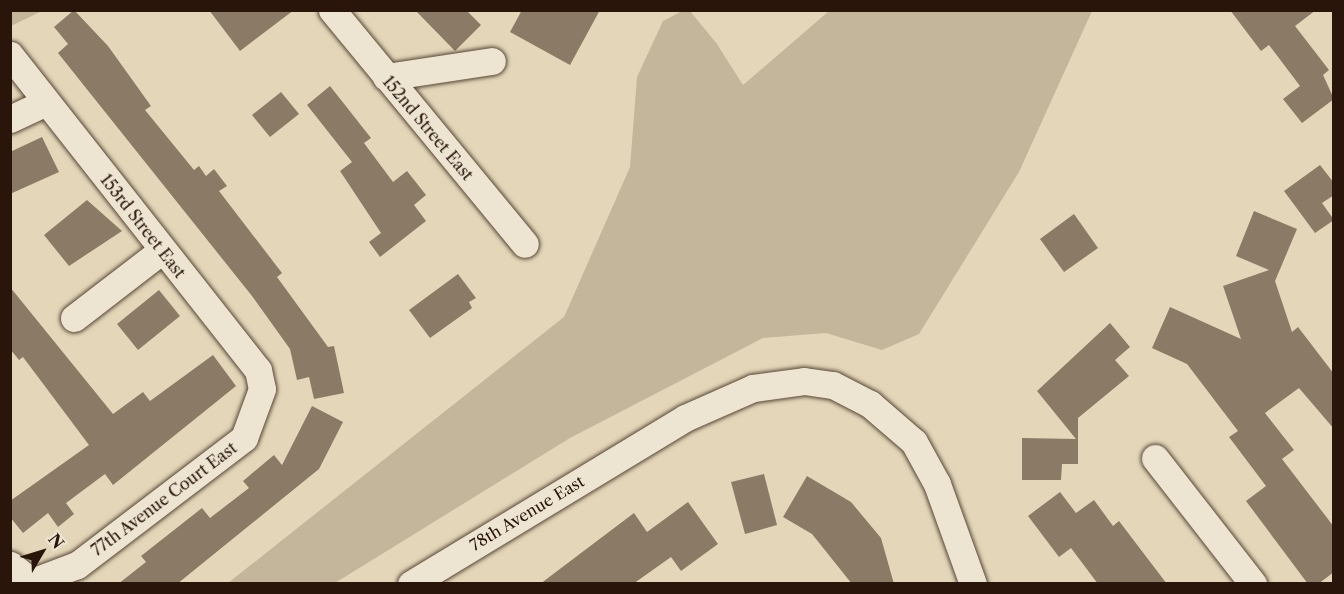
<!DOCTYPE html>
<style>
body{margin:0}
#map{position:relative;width:1344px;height:594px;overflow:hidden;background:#e4d7b9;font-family:"Libre Caslon Text",serif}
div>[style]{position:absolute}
.green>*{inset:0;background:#c4b69b}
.building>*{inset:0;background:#8b7a65}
.roads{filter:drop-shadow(0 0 2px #584636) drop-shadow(0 0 2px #584636)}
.minor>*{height:27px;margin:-13.5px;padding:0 13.5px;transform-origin:13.5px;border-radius:13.5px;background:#ede5d2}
span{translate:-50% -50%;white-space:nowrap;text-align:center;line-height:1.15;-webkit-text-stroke:4.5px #ede5d2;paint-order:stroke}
.street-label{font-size:16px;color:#2a150b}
.frame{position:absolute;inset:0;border:12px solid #2a150b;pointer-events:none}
.north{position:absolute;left:12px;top:522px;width:60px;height:60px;-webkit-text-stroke:4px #ede5d2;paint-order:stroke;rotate:52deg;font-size:16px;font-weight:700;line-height:24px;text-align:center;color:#2a150b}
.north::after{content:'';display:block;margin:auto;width:21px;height:27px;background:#2a150b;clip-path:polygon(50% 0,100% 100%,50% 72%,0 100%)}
</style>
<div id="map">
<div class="green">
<i style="clip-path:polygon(11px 10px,42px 10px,42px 11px,11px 26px)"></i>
<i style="clip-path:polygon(682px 11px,690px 11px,717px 44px,743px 85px,829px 11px,1092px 11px,1019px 172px,919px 334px,882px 350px,826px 333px,763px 338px,570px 438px,335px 583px,228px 583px,564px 317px,630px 167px,637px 77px,663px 21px)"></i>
</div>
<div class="building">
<i style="clip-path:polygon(74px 10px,108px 46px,151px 106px,145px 110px,194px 170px,199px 166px,206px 176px,214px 169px,227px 186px,219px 191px,282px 273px,277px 277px,328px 347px,334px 346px,344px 393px,314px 399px,309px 377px,297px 380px,290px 349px,252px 296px,58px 53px,68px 44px,54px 27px)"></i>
<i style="clip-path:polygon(209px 10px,294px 10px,240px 51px)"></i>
<i style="clip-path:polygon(415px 10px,466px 10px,481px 25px,455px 51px)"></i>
<i style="clip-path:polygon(522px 10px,600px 10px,570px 65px,510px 32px)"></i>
<i style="clip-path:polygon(1230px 10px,1316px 10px,1295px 26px,1329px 70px,1323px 75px,1334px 99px,1302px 123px,1283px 99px,1300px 86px,1269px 45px,1261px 51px)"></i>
<i style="clip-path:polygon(330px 86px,371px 138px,364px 143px,393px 182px,407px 171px,426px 195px,414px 205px,426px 221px,380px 257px,369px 242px,381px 233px,340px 171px,352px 162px,307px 105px)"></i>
<i style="clip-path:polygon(281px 92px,299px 114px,270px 137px,252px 115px)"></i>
<i style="clip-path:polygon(42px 137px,59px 172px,10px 194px,10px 152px)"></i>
<i style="clip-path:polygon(1320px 165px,1334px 183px,1334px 195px,1322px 203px,1334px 220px,1315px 233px,1284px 191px)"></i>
<i style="clip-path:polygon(87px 200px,122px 231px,69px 266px,44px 235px)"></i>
<i style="clip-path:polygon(1254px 211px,1297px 229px,1275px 281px,1292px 332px,1298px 327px,1334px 374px,1334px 429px,1299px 388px,1265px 413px,1294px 450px,1282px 459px,1334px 527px,1334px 572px,1318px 584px,1308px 584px,1246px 501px,1266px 486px,1229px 437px,1238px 431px,1187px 364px,1152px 348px,1170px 307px,1241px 339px,1223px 286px,1269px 270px,1236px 256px)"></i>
<i style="clip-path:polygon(1074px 214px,1098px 248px,1064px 272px,1040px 239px)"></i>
<i style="clip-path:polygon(458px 274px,476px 298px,469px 302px,472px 308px,430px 338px,409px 310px)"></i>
<i style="clip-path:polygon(10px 287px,113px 414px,143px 392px,150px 401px,213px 355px,236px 386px,113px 485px,105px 474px,66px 503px,74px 514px,58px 527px,48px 513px,23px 533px,10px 517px,10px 501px,89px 445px,23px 357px,19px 360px,10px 349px)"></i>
<i style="clip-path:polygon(159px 290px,180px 316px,138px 350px,117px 324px)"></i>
<i style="clip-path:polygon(1110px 323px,1130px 347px,1115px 360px,1129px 376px,1078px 418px,1078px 464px,1062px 464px,1061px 480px,1022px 480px,1022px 438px,1076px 439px,1037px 391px)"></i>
<i style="clip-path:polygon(312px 406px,343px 422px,319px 469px,177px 584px,118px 584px,146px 562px,141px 556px,202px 508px,210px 518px,249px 488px,243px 481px,274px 455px,282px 465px)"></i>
<i style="clip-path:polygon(764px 474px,777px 525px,745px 534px,731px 482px)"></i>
<i style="clip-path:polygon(807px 476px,851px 502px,881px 538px,894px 584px,852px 584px,812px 534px,783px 517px)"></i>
<i style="clip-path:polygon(1060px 492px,1076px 513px,1094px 500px,1113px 526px,1119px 521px,1167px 584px,1098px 584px,1071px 548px,1059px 557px,1028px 516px)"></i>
<i style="clip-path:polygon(688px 502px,718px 544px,681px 571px,671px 557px,633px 584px,540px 584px,634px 513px,647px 532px)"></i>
</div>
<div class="roads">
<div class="minor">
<i style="left:332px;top:10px;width:303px;rotate:50.5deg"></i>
<i style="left:10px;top:55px;width:401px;rotate:51.8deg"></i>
<i style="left:258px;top:370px;width:19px;rotate:78deg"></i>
<i style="left:262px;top:389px;width:52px;rotate:110.2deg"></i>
<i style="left:244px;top:438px;width:210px;rotate:142.7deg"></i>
<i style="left:77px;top:565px;width:48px;rotate:159.3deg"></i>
<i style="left:32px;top:582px;width:28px;rotate:-142deg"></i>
<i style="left:386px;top:77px;width:107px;rotate:-8.6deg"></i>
<i style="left:10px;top:119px;width:40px;rotate:-25deg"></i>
<i style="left:74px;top:318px;width:110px;rotate:-37.6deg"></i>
<i style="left:1155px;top:458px;width:160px;rotate:52.1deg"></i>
<i style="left:411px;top:584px;width:320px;rotate:-31.2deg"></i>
<i style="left:685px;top:418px;width:74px;rotate:-23.8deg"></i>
<i style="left:753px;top:388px;width:51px;rotate:-7.8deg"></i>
<i style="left:804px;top:381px;width:29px;rotate:8deg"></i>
<i style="left:833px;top:385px;width:42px;rotate:27.2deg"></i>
<i style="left:870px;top:404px;width:58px;rotate:40.8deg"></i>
<i style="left:914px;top:442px;width:48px;rotate:61.3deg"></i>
<i style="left:937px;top:484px;width:106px;rotate:70.2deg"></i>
</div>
</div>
<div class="street-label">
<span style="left:428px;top:128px;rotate:50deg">152nd Street East</span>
<span style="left:143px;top:226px;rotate:52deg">153rd Street East</span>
<span style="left:164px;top:499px;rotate:-37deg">77th Avenue Court East</span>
<span style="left:527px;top:513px;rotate:-31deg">78th Avenue East</span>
</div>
<div class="frame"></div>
<div class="north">N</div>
</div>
